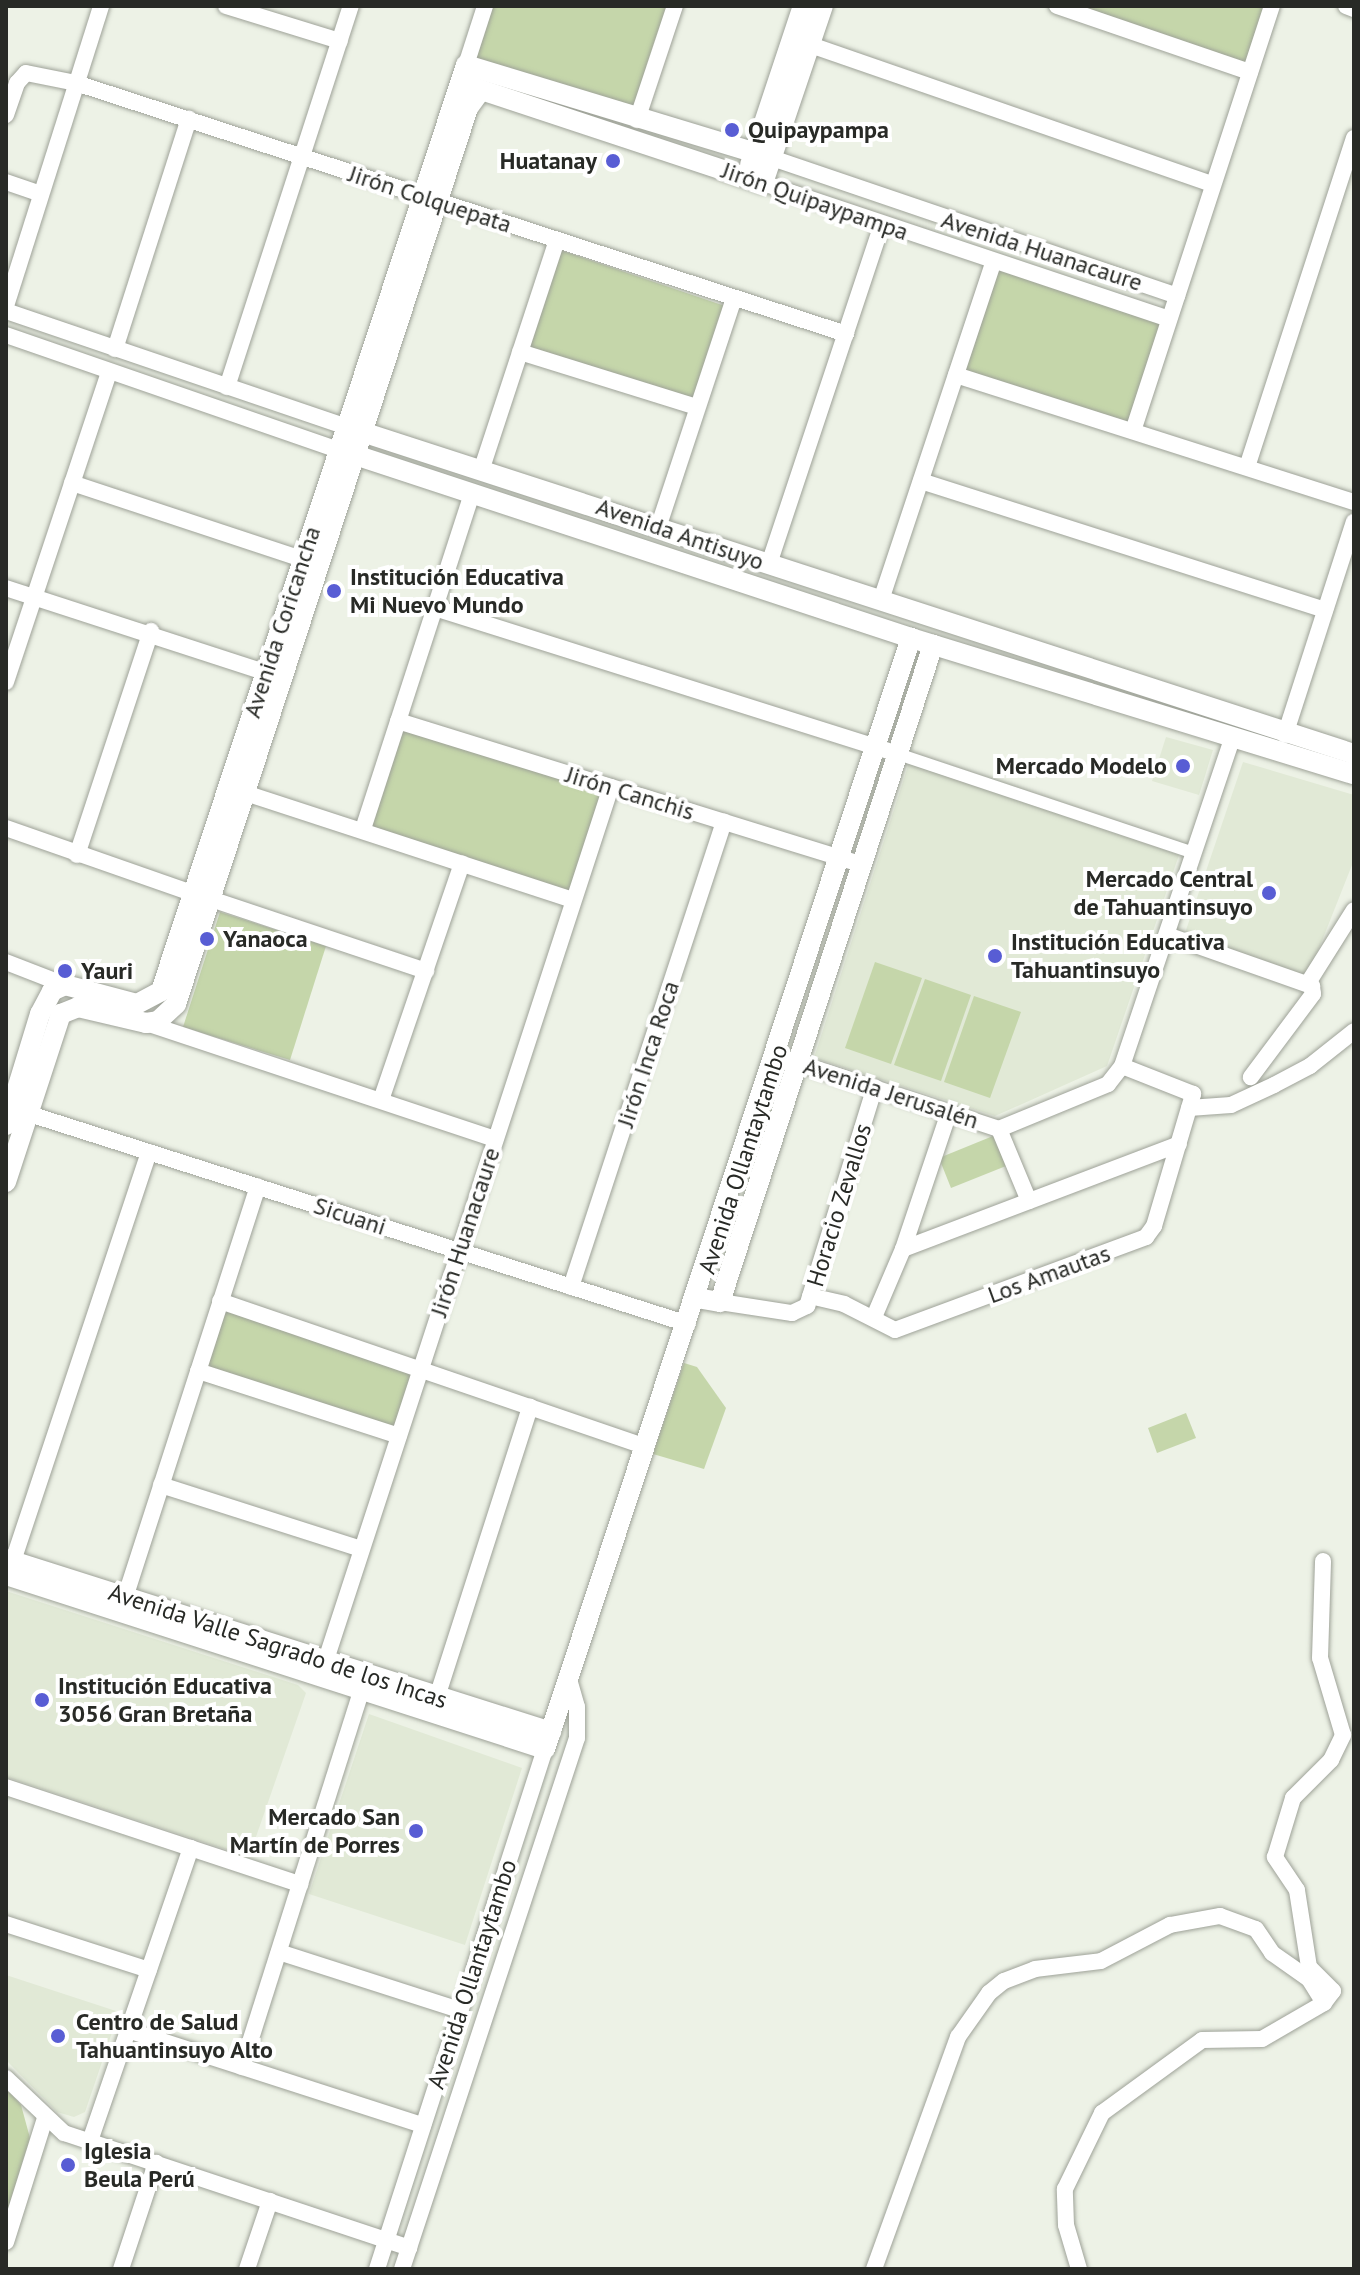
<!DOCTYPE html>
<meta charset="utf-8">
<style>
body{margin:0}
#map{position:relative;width:1360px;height:2275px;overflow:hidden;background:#edf2e6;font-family:"PT Sans",sans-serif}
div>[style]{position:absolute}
.built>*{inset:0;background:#e1e9d6}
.green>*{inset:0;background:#c5d6aa}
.roads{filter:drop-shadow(0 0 2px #9ea298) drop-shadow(0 0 2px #9ea298)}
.pedestrian>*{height:12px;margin:-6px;padding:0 6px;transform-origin:6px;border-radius:6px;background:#fff}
.minor>*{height:16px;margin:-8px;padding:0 8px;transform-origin:8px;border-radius:8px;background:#fff}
.tertiary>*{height:20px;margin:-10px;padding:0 10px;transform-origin:10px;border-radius:10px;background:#fff}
.dots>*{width:22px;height:22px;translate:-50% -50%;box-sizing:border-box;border:4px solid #fff;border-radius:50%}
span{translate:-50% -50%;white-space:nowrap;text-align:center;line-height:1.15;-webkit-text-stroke:8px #fff;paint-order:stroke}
.poi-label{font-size:24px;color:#282a26;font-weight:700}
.left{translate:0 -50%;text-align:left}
.right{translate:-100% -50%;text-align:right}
.street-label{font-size:24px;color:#282a26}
.frame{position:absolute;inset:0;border:8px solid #282a26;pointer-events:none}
</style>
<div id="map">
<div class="built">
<i style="clip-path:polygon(1166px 737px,1213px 750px,1199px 795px,1152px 781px)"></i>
<i style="clip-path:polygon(1243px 762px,1354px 795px,1354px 860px,1308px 976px,1184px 936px)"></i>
<i style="clip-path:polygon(909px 763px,1179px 855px,1107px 1066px,995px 1116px,814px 1058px)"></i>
<i style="clip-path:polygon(6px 1591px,298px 1685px,306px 1693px,249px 1857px,6px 1777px)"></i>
<i style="clip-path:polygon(369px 1714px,522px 1768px,465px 1945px,309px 1894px)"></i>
<i style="clip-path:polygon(6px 1975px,119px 2012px,85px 2112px,74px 2117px,57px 2112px,6px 2060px)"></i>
</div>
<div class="green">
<i style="clip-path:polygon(493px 6px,668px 6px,633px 112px,475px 62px)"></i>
<i style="clip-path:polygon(1081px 6px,1265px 6px,1245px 66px)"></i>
<i style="clip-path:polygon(560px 250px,725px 306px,694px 401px,528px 349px)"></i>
<i style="clip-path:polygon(998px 269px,1161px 323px,1129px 422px,965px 371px)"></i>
<i style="clip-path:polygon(400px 726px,606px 789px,571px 895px,367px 827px)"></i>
<i style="clip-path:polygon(220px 912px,326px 946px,290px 1060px,183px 1027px)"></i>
<i style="clip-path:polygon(875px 962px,922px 978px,891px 1064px,845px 1048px)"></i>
<i style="clip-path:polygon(925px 979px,971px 995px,941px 1081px,894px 1065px)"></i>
<i style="clip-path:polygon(974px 996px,1021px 1012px,990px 1098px,944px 1082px)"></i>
<i style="clip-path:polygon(993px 1136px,1006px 1166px,951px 1188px,939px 1158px)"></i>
<i style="clip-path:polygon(225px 1307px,413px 1371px,390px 1440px,202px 1381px)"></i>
<i style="clip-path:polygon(684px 1363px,697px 1367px,726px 1408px,704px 1469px,653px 1454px)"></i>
<i style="clip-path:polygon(1186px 1413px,1196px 1438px,1157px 1453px,1148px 1428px)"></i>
<i style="clip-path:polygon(6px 2088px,21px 2105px,30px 2138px,6px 2215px)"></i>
</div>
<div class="roads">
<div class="pedestrian">
<i style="left:898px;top:754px;width:312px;rotate:18.5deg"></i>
</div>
<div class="minor">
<i style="left:226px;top:6px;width:119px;rotate:17.1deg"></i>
<i style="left:1057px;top:6px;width:204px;rotate:18.9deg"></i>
<i style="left:1346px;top:6px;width:9px;rotate:21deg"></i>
<i style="left:799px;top:41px;width:438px;rotate:19.1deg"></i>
<i style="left:466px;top:65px;width:62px;rotate:-72.1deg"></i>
<i style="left:6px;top:115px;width:34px;rotate:-71deg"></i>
<i style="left:17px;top:83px;width:13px;rotate:-48deg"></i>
<i style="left:26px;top:73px;width:51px;rotate:11.3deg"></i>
<i style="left:76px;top:83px;width:810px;rotate:18.05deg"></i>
<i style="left:637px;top:120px;width:120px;rotate:-71.6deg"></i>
<i style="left:772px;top:158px;width:428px;rotate:18.8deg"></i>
<i style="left:6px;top:182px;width:37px;rotate:19deg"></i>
<i style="left:763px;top:183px;width:428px;rotate:18.5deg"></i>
<i style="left:6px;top:306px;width:315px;rotate:-72.4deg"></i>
<i style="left:6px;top:311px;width:359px;rotate:18.8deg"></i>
<i style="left:6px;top:335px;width:352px;rotate:19.1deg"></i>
<i style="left:115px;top:349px;width:242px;rotate:-72.2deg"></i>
<i style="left:520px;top:352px;width:185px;rotate:17.3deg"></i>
<i style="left:956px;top:375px;width:418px;rotate:17.7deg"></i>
<i style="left:227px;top:387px;width:401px;rotate:-72deg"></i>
<i style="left:1133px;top:431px;width:447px;rotate:-71.9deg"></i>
<i style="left:1247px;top:467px;width:346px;rotate:-72deg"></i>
<i style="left:482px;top:468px;width:240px;rotate:-71.8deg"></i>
<i style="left:921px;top:481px;width:424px;rotate:17.7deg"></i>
<i style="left:72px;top:483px;width:242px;rotate:18.3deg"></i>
<i style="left:659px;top:525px;width:239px;rotate:-71.7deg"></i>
<i style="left:769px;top:564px;width:358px;rotate:-71.6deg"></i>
<i style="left:6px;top:588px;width:272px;rotate:18deg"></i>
<i style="left:881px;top:600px;width:357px;rotate:-71.6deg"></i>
<i style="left:435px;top:608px;width:485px;rotate:17.5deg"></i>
<i style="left:6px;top:682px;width:327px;rotate:-71.6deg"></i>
<i style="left:398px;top:721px;width:486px;rotate:17.2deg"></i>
<i style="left:1285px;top:735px;width:224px;rotate:-72.1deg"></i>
<i style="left:236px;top:790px;width:354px;rotate:18.1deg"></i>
<i style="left:6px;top:828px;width:199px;rotate:19.3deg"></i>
<i style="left:363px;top:829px;width:352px;rotate:-72deg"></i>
<i style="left:77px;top:855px;width:236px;rotate:-71.7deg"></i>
<i style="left:211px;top:899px;width:227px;rotate:18.5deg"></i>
<i style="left:1167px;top:935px;width:154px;rotate:19.4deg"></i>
<i style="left:1312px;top:986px;width:8px;rotate:83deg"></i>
<i style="left:1313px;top:994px;width:104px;rotate:126.8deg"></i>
<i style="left:6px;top:962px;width:63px;rotate:21.3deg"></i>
<i style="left:1308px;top:983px;width:86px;rotate:-57.8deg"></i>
<i style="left:146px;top:1023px;width:368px;rotate:18.4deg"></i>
<i style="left:777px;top:1056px;width:234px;rotate:18.2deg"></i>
<i style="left:999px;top:1129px;width:118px;rotate:-22.4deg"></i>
<i style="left:1108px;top:1084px;width:23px;rotate:-52deg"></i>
<i style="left:1122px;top:1066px;width:345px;rotate:-71.4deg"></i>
<i style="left:381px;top:1100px;width:250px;rotate:-71.1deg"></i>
<i style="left:1189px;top:1108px;width:42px;rotate:-4.1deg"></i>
<i style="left:1231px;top:1105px;width:47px;rotate:-24.9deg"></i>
<i style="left:1274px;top:1085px;width:41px;rotate:-27.8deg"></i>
<i style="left:1310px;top:1066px;width:56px;rotate:-38.5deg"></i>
<i style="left:17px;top:1110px;width:704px;rotate:17.69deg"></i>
<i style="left:999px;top:1129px;width:78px;rotate:67.4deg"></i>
<i style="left:903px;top:1249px;width:295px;rotate:-20.8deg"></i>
<i style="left:571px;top:1287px;width:490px;rotate:-71.8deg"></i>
<i style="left:810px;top:1296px;width:35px;rotate:13deg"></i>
<i style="left:844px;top:1304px;width:57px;rotate:27deg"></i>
<i style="left:895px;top:1330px;width:268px;rotate:-20.3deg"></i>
<i style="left:1146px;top:1237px;width:14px;rotate:-54deg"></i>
<i style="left:1154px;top:1226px;width:138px;rotate:-73.5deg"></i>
<i style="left:1193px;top:1094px;width:76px;rotate:-158.5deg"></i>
<i style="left:220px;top:1301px;width:450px;rotate:18.9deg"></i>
<i style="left:720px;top:1302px;width:73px;rotate:8.7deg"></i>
<i style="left:792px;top:1313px;width:17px;rotate:-25deg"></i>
<i style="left:807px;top:1306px;width:229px;rotate:-72.8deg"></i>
<i style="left:874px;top:1317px;width:74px;rotate:-66.9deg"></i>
<i style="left:903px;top:1249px;width:145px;rotate:-71.4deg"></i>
<i style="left:198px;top:1371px;width:211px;rotate:17.9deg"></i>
<i style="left:161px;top:1485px;width:210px;rotate:17.7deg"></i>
<i style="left:13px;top:1561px;width:431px;rotate:-71.6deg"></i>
<i style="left:122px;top:1607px;width:442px;rotate:-72.1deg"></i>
<i style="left:322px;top:1672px;width:931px;rotate:-71.92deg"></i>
<i style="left:437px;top:1697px;width:305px;rotate:-72.2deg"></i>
<i style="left:6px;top:1787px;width:310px;rotate:18.3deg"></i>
<i style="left:6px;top:1924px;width:150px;rotate:17.8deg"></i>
<i style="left:279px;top:1952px;width:190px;rotate:17.8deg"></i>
<i style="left:128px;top:2030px;width:310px;rotate:17.9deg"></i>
<i style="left:242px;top:2067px;width:393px;rotate:-72.4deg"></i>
<i style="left:6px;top:2078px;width:80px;rotate:43.5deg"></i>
<i style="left:64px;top:2133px;width:364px;rotate:18.4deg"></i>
<i style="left:90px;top:2141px;width:310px;rotate:-71deg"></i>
<i style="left:6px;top:2242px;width:130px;rotate:-72.5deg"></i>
<i style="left:121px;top:2269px;width:112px;rotate:-71.7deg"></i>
<i style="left:247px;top:2269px;width:72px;rotate:-71.3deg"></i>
<i style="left:377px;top:2269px;width:546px;rotate:-72.1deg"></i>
<i style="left:402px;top:2269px;width:559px;rotate:-71.76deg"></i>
<i style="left:577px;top:1738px;width:31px;rotate:-90deg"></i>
<i style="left:577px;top:1707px;width:29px;rotate:-106deg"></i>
<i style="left:874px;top:2269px;width:247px;rotate:-70.1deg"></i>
<i style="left:958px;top:2037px;width:54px;rotate:-54.8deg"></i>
<i style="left:989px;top:1993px;width:19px;rotate:-39deg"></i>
<i style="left:1004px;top:1981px;width:33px;rotate:-21deg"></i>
<i style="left:1035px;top:1969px;width:66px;rotate:-6.9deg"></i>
<i style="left:1101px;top:1961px;width:78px;rotate:-27.6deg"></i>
<i style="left:1170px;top:1925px;width:51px;rotate:-10.2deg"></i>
<i style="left:1220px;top:1916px;width:38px;rotate:20deg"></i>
<i style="left:1256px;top:1929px;width:29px;rotate:56deg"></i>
<i style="left:1272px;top:1953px;width:45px;rotate:35.1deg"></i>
<i style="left:1309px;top:1979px;width:28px;rotate:58deg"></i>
<i style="left:1079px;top:2269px;width:46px;rotate:-106.5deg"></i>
<i style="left:1066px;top:2225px;width:36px;rotate:-92deg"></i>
<i style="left:1065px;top:2189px;width:85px;rotate:-64deg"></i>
<i style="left:1102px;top:2113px;width:124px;rotate:-36.1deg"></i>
<i style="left:1202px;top:2040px;width:60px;rotate:-1deg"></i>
<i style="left:1262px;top:2039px;width:72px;rotate:-30.1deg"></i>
<i style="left:1324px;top:2003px;width:15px;rotate:-53deg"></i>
<i style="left:1333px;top:1991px;width:34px;rotate:-135deg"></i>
<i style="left:1309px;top:1967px;width:78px;rotate:-98.9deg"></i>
<i style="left:1297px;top:1890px;width:40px;rotate:-124deg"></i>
<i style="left:1275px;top:1857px;width:62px;rotate:-73deg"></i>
<i style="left:1293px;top:1798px;width:54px;rotate:-45deg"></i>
<i style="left:1331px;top:1760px;width:28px;rotate:-64deg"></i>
<i style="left:1343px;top:1735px;width:80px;rotate:-106.6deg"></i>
<i style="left:1320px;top:1658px;width:97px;rotate:-88.2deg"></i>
</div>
<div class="tertiary">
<i style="left:469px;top:86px;width:310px;rotate:18.3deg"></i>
<i style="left:763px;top:183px;width:187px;rotate:-71.3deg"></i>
<i style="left:750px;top:165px;width:168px;rotate:-71.6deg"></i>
<i style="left:350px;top:428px;width:1056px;rotate:17.99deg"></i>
<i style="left:343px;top:451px;width:598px;rotate:18.22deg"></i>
<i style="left:911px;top:638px;width:463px;rotate:17.1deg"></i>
<i style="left:6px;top:1125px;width:116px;rotate:-73deg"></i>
<i style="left:40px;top:1014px;width:26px;rotate:-62deg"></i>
<i style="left:52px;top:991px;width:14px;rotate:-25deg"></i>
<i style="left:65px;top:985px;width:74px;rotate:14.8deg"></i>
<i style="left:137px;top:1004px;width:27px;rotate:-28deg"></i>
<i style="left:161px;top:991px;width:975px;rotate:-71.77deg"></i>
<i style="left:466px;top:65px;width:320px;rotate:16.9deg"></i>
<i style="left:6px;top:1182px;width:177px;rotate:-71.9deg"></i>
<i style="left:61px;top:1014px;width:18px;rotate:-22deg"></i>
<i style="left:78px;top:1007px;width:70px;rotate:13.2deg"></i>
<i style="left:146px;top:1023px;width:12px;rotate:-9deg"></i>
<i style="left:158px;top:1021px;width:25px;rotate:-43deg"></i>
<i style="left:176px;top:1004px;width:942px;rotate:-71.95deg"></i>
<i style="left:468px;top:108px;width:22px;rotate:-54deg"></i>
<i style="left:697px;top:1298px;width:23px;rotate:10deg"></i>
<i style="left:720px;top:1302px;width:691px;rotate:-72.04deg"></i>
<i style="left:6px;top:1559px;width:572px;rotate:17.61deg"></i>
<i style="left:6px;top:1575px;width:566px;rotate:17.89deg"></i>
<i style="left:545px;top:1749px;width:1170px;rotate:-71.77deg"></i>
</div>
</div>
<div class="dots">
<i style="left:732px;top:130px;background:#585dd4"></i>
<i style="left:613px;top:161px;background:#585dd4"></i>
<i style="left:334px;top:591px;background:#585dd4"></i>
<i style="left:1183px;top:766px;background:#585dd4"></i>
<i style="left:1269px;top:893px;background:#585dd4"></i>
<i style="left:207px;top:939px;background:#585dd4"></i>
<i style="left:995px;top:956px;background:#585dd4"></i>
<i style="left:65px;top:971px;background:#585dd4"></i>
<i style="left:42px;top:1700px;background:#585dd4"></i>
<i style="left:416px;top:1831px;background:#585dd4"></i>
<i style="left:58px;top:2036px;background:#585dd4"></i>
<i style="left:68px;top:2165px;background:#585dd4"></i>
</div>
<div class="poi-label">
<span class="left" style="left:748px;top:130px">Quipaypampa</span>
<span class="right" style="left:597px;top:161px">Huatanay</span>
<span class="left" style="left:350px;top:591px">Institución Educativa<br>Mi Nuevo Mundo</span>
<span class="right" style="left:1167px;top:766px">Mercado Modelo</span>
<span class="right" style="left:1253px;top:893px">Mercado Central<br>de Tahuantinsuyo</span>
<span class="left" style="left:223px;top:939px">Yanaoca</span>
<span class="left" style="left:1011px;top:956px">Institución Educativa<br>Tahuantinsuyo</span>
<span class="left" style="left:81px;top:971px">Yauri</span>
<span class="left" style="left:58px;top:1700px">Institución Educativa<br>3056 Gran Bretaña</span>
<span class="right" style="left:400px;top:1831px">Mercado San<br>Martín de Porres</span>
<span class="left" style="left:76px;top:2036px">Centro de Salud<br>Tahuantinsuyo Alto</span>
<span class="left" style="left:84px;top:2165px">Iglesia<br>Beula Perú</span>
</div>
<div class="street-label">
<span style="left:430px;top:199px;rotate:18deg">Jirón Colquepata</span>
<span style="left:815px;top:201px;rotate:19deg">Jirón Quipaypampa</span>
<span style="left:1042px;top:251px;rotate:18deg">Avenida Huanacaure</span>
<span style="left:680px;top:534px;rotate:19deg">Avenida Antisuyo</span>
<span style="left:282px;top:622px;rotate:-72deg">Avenida Coricancha</span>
<span style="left:630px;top:793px;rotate:17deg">Jirón Canchis</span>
<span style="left:648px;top:1054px;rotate:-72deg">Jirón Inca Roca</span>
<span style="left:891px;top:1093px;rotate:18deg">Avenida Jerusalén</span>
<span style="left:743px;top:1159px;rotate:-72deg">Avenida Ollantaytambo</span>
<span style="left:839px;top:1205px;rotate:-73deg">Horacio Zevallos</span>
<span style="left:350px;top:1216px;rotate:18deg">Sicuani</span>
<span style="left:465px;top:1232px;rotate:-72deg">Jirón Huanacaure</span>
<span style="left:1049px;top:1274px;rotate:-20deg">Los Amautas</span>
<span style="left:278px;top:1646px;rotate:18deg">Avenida Valle Sagrado de los Incas</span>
<span style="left:472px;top:1974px;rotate:-72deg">Avenida Ollantaytambo</span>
</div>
<div class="frame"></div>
</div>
